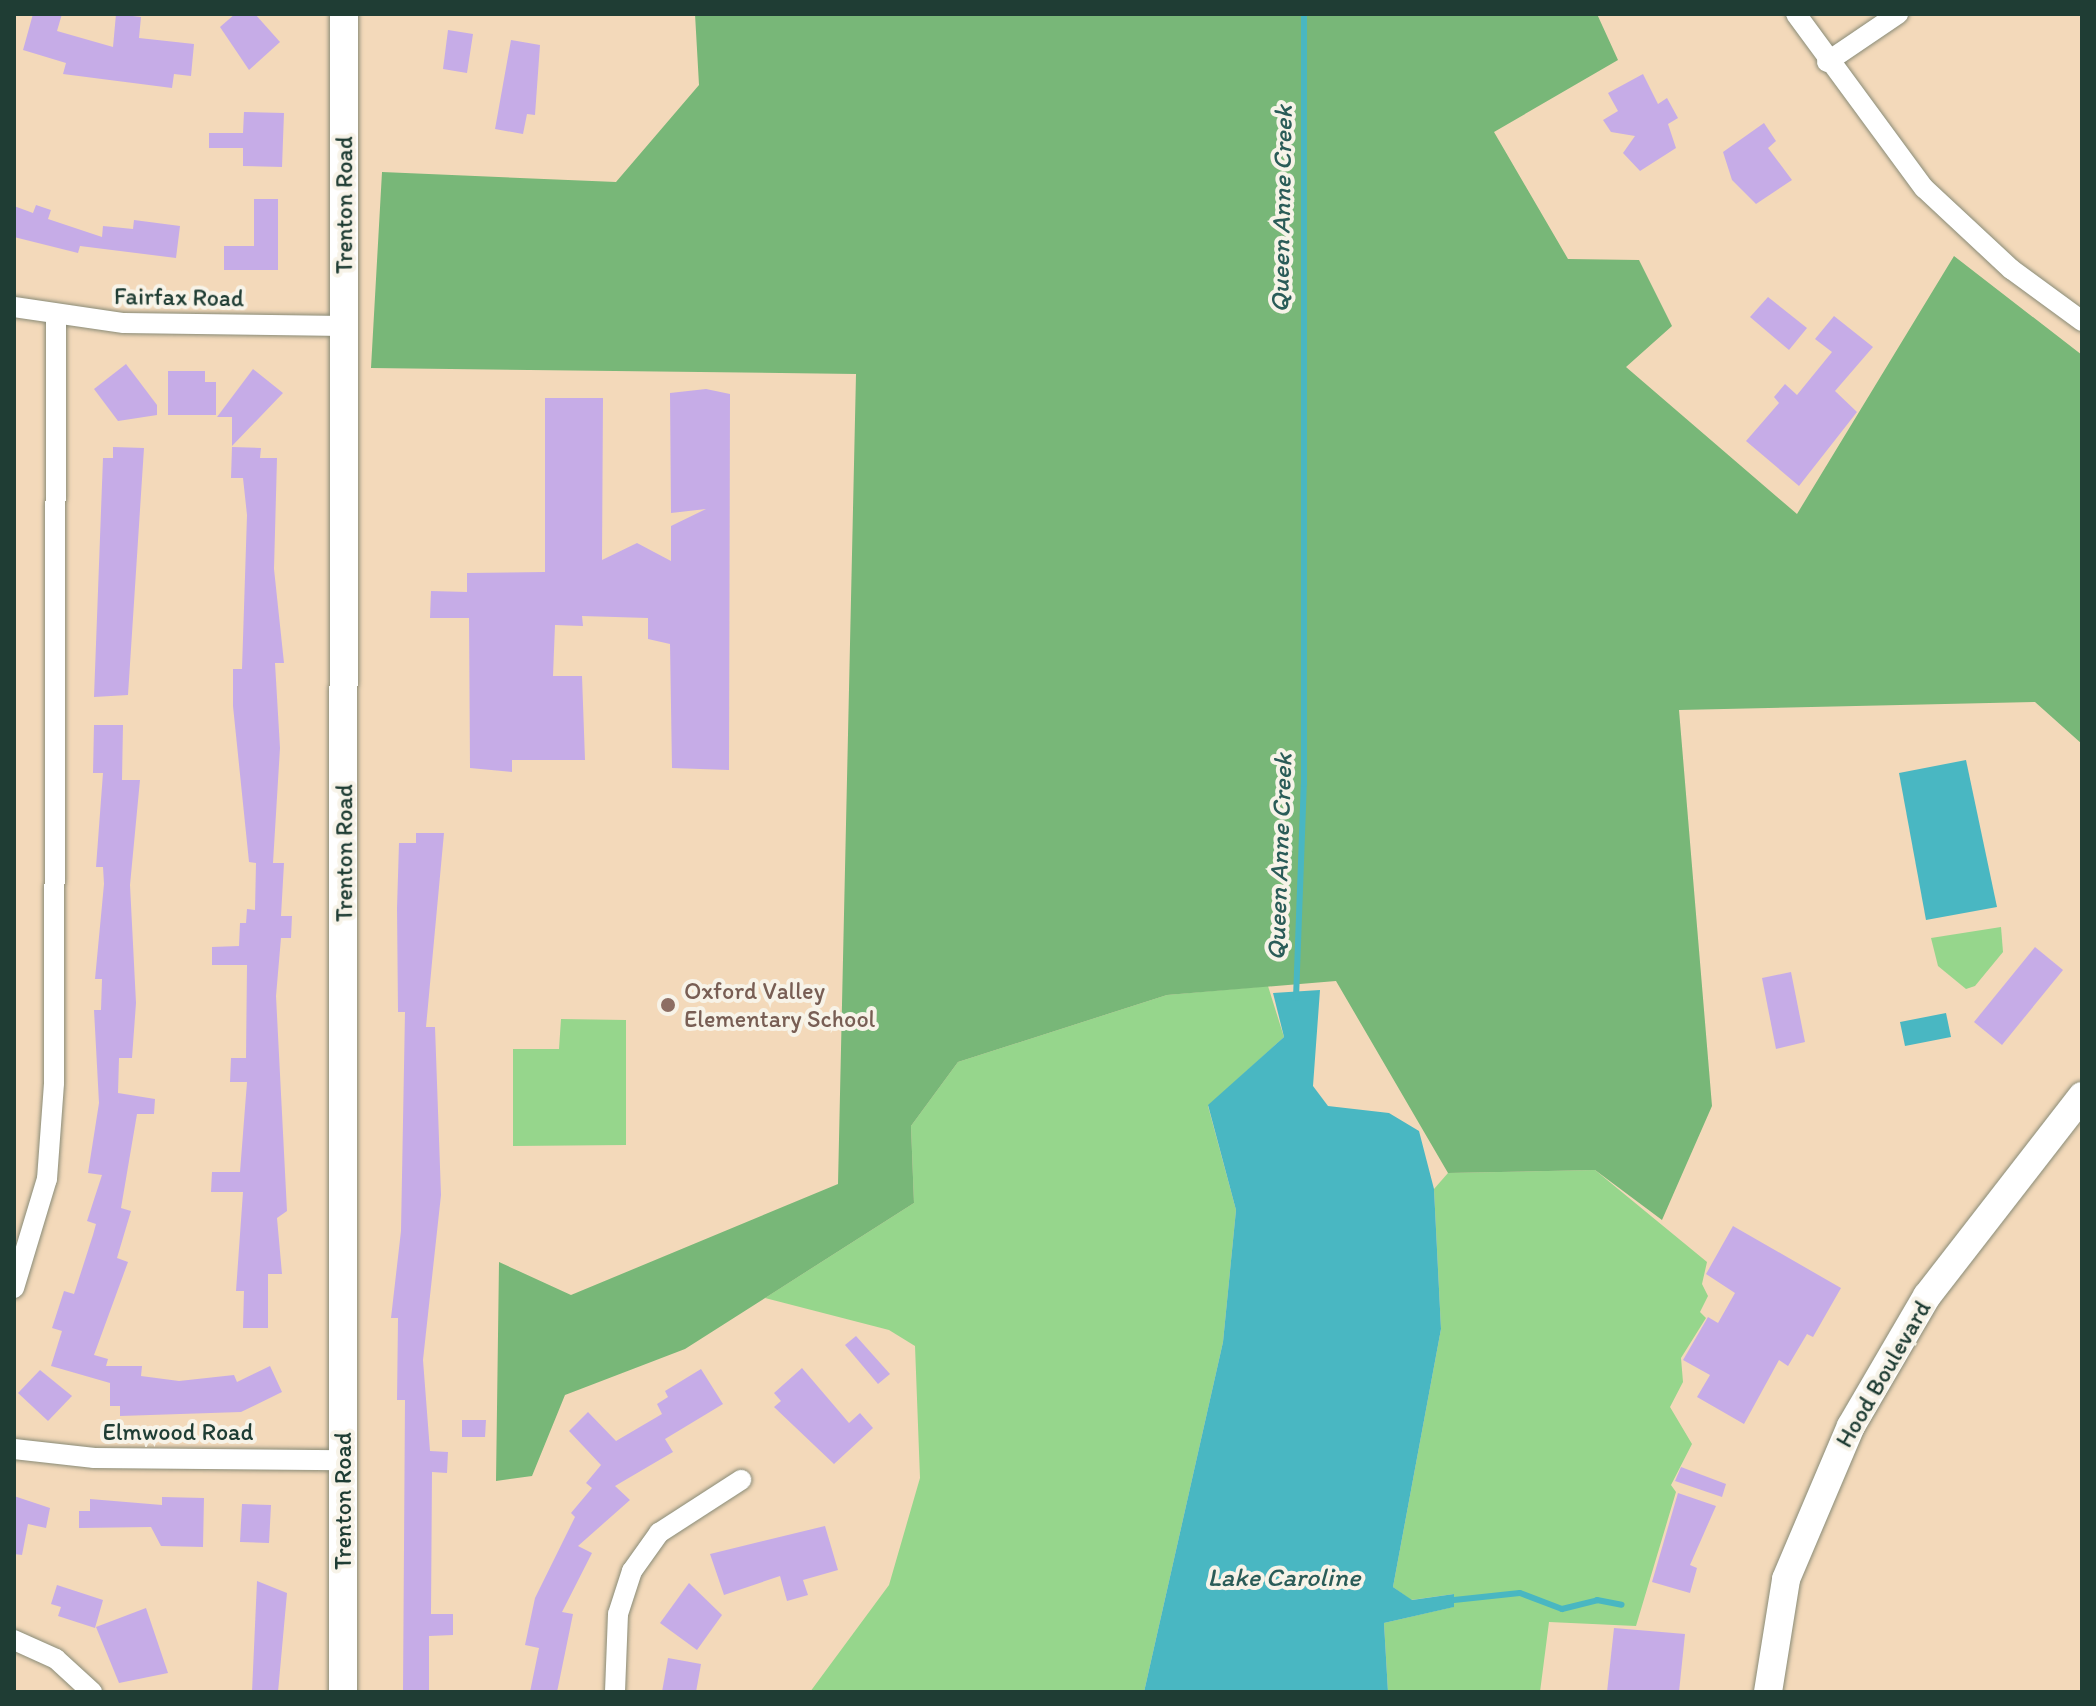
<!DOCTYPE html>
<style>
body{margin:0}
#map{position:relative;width:2096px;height:1706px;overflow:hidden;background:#f3d9ba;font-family:Itim,sans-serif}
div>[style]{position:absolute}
.green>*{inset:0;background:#96d68c}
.forest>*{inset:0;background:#78b778}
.water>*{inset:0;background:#49b7c2}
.stream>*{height:6px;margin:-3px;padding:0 3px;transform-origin:3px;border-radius:3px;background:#49b7c2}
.building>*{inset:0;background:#c6ace7}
.roads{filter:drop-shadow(0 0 2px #898b77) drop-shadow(0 0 2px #898b77)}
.street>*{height:20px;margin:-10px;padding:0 10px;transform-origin:10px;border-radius:10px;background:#fff}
.secondary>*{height:28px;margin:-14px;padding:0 14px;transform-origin:14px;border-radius:14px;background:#fff}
.dots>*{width:22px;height:22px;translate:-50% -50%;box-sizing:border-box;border:4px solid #f7f3e8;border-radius:50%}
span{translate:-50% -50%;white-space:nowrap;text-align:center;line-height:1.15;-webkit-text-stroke:8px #f7f3e8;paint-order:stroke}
.street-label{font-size:24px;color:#1f3d34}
.education-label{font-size:24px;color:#785e54}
.left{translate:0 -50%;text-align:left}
.water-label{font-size:26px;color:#2a5c58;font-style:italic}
.frame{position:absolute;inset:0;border:16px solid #1f3d34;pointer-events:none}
</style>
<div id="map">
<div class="green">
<i style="clip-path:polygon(2001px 927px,2003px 952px,1975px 986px,1966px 989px,1938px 966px,1931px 938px)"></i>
<i style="clip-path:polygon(1268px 986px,1284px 1037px,1208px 1106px,1236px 1210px,1223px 1342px,1144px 1692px,810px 1692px,889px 1585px,920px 1478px,915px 1346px,889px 1330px,765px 1298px,914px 1203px,911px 1126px,958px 1062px,1167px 995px)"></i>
<i style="clip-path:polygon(561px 1019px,626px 1020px,626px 1145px,513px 1146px,513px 1049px,559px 1049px)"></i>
<i style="clip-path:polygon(1595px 1170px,1707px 1262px,1702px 1284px,1708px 1296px,1700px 1312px,1706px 1318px,1681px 1358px,1683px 1382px,1670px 1407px,1692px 1444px,1671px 1485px,1676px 1492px,1636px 1626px,1549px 1622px,1540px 1692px,1388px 1692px,1384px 1623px,1453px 1607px,1454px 1594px,1411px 1600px,1393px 1587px,1441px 1329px,1434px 1189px,1448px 1173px)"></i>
</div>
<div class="forest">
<i style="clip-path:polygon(695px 14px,1597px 14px,1618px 60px,1494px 132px,1568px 259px,1639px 260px,1672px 326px,1626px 367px,1797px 514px,1954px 256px,2082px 355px,2082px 744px,2035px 702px,1679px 710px,1712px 1106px,1662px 1220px,1595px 1170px,1448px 1173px,1336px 981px,1167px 995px,958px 1062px,911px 1126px,914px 1203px,685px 1349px,565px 1395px,532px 1476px,496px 1481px,499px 1262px,571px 1295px,838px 1184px,856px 374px,371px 368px,382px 172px,616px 182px,699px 85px)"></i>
</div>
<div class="water">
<i style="clip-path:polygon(1966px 760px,1997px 907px,1926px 920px,1899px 773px)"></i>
<i style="clip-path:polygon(1320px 990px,1313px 1086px,1328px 1106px,1389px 1113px,1419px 1131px,1434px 1189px,1441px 1329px,1393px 1587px,1412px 1600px,1454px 1594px,1454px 1607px,1384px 1623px,1388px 1692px,1144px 1692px,1223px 1342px,1236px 1210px,1208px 1105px,1284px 1037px,1273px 993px)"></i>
<i style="clip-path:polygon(1946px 1013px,1951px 1037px,1905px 1046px,1900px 1022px)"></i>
</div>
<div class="stream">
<i style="left:1296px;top:998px;width:214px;rotate:-87.9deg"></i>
<i style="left:1304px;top:784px;width:770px;rotate:-90deg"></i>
<i style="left:1454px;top:1600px;width:66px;rotate:-6.1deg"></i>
<i style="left:1520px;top:1593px;width:45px;rotate:20.9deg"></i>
<i style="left:1562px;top:1609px;width:36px;rotate:-14deg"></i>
<i style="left:1597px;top:1600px;width:25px;rotate:11deg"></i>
</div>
<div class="building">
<i style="clip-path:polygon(33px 14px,62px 14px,57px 31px,113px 47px,116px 14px,141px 17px,139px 38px,194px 44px,191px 76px,174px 74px,172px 88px,63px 74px,66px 63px,23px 50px)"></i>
<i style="clip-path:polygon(235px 14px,255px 14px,280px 42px,249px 70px,220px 27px)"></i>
<i style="clip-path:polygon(448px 30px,473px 34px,467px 73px,443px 69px)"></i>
<i style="clip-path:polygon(511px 40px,540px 45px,535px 115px,527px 114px,523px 134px,495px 129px)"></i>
<i style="clip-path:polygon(1643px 74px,1658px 104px,1667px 98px,1678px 118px,1668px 124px,1676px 148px,1640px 171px,1623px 153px,1635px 136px,1611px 132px,1603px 120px,1618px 111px,1608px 93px)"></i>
<i style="clip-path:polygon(244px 112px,284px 113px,282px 167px,243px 166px,243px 148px,209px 148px,209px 133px,243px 133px)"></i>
<i style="clip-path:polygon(1764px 123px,1776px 141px,1768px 148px,1792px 180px,1756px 204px,1732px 180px,1723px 152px)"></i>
<i style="clip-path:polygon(254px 199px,278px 199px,278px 270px,224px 270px,224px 246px,254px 246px)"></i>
<i style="clip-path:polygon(36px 205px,51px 210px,48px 219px,102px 237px,103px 226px,133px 229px,134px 220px,180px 226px,176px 258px,80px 246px,78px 253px,14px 237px,14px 206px,33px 213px)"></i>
<i style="clip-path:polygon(1768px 297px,1807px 328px,1789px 350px,1750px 317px)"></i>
<i style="clip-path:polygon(1834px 316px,1873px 347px,1835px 391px,1857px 412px,1799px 486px,1746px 441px,1779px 403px,1774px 397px,1785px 384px,1797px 395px,1832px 352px,1815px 339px)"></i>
<i style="clip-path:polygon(126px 364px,157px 405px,157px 415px,118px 421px,94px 389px)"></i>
<i style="clip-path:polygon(253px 369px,283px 393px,232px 446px,232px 417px,217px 417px)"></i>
<i style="clip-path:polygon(168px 371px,205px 371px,205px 382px,216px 382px,216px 415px,168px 415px)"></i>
<i style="clip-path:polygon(706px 389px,730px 394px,729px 770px,672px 768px,670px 644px,648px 639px,648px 618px,582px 616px,583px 626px,555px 625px,553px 676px,582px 676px,585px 760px,512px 760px,512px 772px,470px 768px,469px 618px,430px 618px,431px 591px,467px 592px,467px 573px,545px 572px,545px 398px,603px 398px,602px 560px,637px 543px,671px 561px,671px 526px,706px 509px,671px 513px,670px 393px)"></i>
<i style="clip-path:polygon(113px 447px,144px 448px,128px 695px,94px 697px,103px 458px,113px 458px)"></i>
<i style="clip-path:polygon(232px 447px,261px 448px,260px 458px,277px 458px,274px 569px,284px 663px,275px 663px,280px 748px,273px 863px,284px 863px,281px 916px,292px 916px,291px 938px,281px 938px,276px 996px,287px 1211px,277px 1218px,282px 1274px,268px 1274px,268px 1328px,243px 1328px,244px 1291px,236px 1291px,243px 1192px,211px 1192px,212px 1172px,240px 1172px,247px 1082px,230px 1082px,231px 1058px,246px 1058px,247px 965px,212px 965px,212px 947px,239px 946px,240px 923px,246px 923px,247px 909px,255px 910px,256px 863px,249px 862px,233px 706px,233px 669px,242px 669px,247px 515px,243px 478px,231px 478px)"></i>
<i style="clip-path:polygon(94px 725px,123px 725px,122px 780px,140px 780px,130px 885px,136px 1003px,132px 1058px,119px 1058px,118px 1093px,155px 1099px,154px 1114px,137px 1114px,121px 1208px,131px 1211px,117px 1258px,128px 1262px,94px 1355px,108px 1359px,106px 1366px,142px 1366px,141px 1376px,179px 1381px,234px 1375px,237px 1382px,270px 1366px,282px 1392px,241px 1412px,120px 1416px,120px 1406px,110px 1406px,110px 1383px,51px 1366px,62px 1331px,52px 1328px,64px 1291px,74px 1294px,93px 1235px,96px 1224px,87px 1221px,102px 1175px,88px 1173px,99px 1103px,94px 1010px,101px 1010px,102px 979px,95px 979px,104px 884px,103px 867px,96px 867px,103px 773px,93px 773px)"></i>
<i style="clip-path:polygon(416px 833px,444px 833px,426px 1027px,435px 1027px,441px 1195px,423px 1360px,430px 1451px,448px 1452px,447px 1473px,432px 1472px,431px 1614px,453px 1614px,453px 1635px,429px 1636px,429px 1692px,403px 1692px,405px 1400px,397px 1400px,398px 1318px,391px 1318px,401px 1231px,405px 1012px,398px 1012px,397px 908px,399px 843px,416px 843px)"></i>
<i style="clip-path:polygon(2035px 947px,2063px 970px,2002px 1045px,1974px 1022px)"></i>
<i style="clip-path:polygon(1791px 972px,1805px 1042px,1776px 1049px,1762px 978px)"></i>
<i style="clip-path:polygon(1733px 1226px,1841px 1288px,1813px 1337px,1807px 1334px,1788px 1366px,1779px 1360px,1744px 1424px,1697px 1397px,1710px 1375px,1683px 1360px,1708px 1317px,1718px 1323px,1735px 1293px,1706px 1274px)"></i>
<i style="clip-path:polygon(856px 1336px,890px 1374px,878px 1384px,845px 1345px)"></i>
<i style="clip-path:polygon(802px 1368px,849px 1423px,860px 1413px,873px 1428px,834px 1464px,774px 1407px,781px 1401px,774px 1393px)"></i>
<i style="clip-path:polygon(701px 1369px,723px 1404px,665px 1439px,673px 1452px,615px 1486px,630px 1500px,578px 1546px,592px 1553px,562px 1612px,573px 1614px,557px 1692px,530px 1692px,539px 1648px,525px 1645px,535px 1598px,575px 1517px,571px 1513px,592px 1488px,586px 1483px,601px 1465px,569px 1431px,588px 1412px,616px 1441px,662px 1414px,657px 1404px,668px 1397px,665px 1391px)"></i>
<i style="clip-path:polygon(40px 1370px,72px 1396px,48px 1421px,18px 1393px)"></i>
<i style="clip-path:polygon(462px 1420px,486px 1420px,485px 1437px,462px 1437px)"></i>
<i style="clip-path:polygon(1681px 1467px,1726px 1484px,1722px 1497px,1675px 1481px)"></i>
<i style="clip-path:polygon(1678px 1493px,1716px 1506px,1690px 1565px,1697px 1568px,1690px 1593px,1652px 1582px)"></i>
<i style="clip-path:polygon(14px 1496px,50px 1508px,46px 1528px,28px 1524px,22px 1555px,14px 1554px)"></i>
<i style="clip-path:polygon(162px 1497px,204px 1498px,203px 1547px,161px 1546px,151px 1527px,79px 1528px,79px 1511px,90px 1511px,90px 1499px,162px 1505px)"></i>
<i style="clip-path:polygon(242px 1504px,271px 1505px,269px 1543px,240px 1542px)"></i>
<i style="clip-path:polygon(825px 1526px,838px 1570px,803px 1580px,808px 1595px,787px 1601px,780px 1576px,724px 1595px,710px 1554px)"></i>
<i style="clip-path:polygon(257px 1581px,287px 1593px,278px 1692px,252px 1692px)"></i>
<i style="clip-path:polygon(689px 1583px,722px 1615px,697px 1650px,660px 1623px)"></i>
<i style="clip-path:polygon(57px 1585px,103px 1600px,95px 1628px,58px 1616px,61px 1607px,51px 1604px)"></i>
<i style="clip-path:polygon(146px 1608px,168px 1673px,119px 1683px,96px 1627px)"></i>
<i style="clip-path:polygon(1614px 1628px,1685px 1634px,1679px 1692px,1607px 1692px)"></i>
<i style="clip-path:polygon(668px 1658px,701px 1664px,696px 1692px,662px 1692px)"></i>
</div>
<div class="roads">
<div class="street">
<i style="left:1796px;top:14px;width:216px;rotate:53.7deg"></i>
<i style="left:1924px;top:188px;width:119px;rotate:43deg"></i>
<i style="left:2011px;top:269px;width:88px;rotate:36.2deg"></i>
<i style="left:1827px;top:62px;width:86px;rotate:-34.1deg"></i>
<i style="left:14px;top:307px;width:111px;rotate:8.3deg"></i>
<i style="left:124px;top:323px;width:220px;rotate:0.8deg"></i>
<i style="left:14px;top:1288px;width:114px;rotate:-73.2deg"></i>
<i style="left:47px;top:1179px;width:96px;rotate:-85.8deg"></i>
<i style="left:54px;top:1083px;width:768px;rotate:-89.85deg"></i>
<i style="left:14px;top:1449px;width:81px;rotate:6.4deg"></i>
<i style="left:94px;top:1458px;width:249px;rotate:0.5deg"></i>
<i style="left:14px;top:1640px;width:46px;rotate:24.3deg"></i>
<i style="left:56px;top:1659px;width:49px;rotate:42.5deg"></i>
<i style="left:615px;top:1692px;width:78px;rotate:-87.8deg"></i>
<i style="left:618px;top:1614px;width:45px;rotate:-72deg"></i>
<i style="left:632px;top:1571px;width:47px;rotate:-54.6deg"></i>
<i style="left:659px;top:1533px;width:98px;rotate:-32.9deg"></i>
</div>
<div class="secondary">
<i style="left:343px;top:1692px;width:1678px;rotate:-89.97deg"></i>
<i style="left:1768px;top:1692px;width:114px;rotate:-80.9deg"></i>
<i style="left:1786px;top:1579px;width:166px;rotate:-67deg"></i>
<i style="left:1851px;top:1426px;width:151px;rotate:-59.7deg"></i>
<i style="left:1927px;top:1296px;width:253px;rotate:-52.2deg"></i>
</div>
</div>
<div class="dots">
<i style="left:668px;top:1005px;background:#8d6e63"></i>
</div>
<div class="street-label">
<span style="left:344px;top:205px;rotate:-90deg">Trenton Road</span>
<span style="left:179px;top:297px;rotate:1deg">Fairfax Road</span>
<span style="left:344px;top:853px;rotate:-90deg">Trenton Road</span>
<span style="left:1883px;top:1374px;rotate:-60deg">Hood Boulevard</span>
<span style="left:178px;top:1432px">Elmwood Road</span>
<span style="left:343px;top:1501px;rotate:-90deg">Trenton Road</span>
</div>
<div class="education-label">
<span class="left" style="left:684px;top:1005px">Oxford Valley<br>Elementary School</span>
</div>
<div class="water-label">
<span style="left:1282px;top:209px;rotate:-89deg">Queen Anne Creek</span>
<span style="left:1280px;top:857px;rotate:-88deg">Queen Anne Creek</span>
<span style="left:1284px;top:1578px">Lake Caroline</span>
</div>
<div class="frame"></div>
</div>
